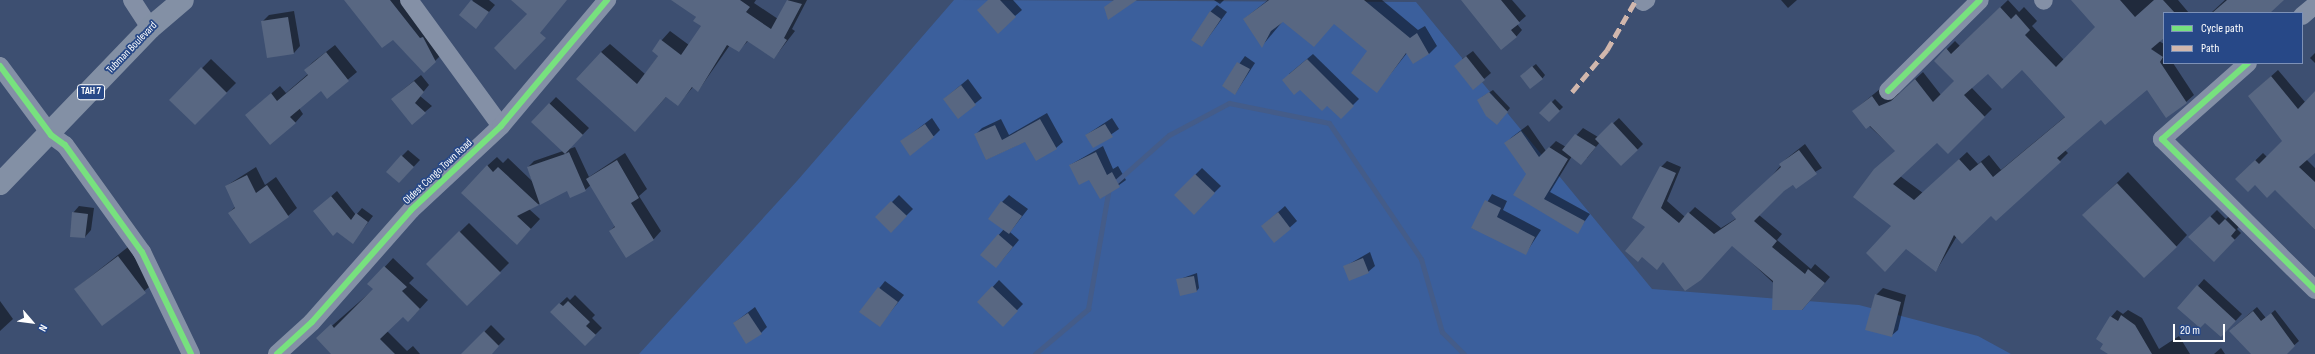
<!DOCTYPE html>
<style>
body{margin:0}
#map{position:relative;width:2315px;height:354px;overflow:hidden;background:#3d4f71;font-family:"Sofia Sans Condensed",sans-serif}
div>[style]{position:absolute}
.green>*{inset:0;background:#3b5f9c}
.shadow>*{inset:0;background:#0007}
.stream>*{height:5px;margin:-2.5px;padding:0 2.5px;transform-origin:2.5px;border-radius:2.5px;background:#445c89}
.building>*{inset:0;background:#586782}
.minor>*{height:18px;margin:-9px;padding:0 9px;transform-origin:9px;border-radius:9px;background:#8490a6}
.highway>*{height:22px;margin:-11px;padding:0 11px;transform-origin:11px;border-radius:11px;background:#8390a5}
.quiet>*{height:5px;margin-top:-2.5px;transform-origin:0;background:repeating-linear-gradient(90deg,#d1b7ad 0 10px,transparent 0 15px)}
.cycleway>*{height:6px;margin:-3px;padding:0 3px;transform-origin:3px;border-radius:3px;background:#77e17e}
span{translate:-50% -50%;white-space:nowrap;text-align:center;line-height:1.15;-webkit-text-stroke:3.5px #274887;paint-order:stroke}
.shield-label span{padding:1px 3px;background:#274887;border:1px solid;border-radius:3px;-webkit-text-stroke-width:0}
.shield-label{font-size:10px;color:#fff;font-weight:700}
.street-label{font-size:11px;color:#fff}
.legend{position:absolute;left:2163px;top:12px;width:140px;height:52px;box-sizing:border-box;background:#274887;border:1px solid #7d91b7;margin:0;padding:5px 7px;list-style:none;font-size:12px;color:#fff}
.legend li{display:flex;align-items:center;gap:8px;height:20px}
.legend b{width:20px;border:1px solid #7d91b7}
.north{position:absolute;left:12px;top:302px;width:40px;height:40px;-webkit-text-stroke:3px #274887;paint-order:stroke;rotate:118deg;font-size:11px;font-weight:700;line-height:16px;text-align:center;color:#fff}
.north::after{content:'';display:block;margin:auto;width:14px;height:18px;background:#fff;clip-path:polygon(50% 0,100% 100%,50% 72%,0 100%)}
.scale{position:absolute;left:2173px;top:324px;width:52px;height:18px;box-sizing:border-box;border:2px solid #fff;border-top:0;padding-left:5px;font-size:12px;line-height:14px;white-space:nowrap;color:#fff;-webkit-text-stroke:3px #274887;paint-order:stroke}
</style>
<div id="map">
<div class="green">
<i style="clip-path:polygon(954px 0,1416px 2px,1652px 289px,1859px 305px,1978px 336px,2011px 354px,639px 354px,797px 181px)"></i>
</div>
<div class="shadow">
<i style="clip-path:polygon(345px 0,406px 0,444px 52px,424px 72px,393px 39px)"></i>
<i style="clip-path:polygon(473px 0,489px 0,495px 5px,476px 27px,461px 15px)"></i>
<i style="clip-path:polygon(683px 0,756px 0,754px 3px,778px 19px,788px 0,807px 0,792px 29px,795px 31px,774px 58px,748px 41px,738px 51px,730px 45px,698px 91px,693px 87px,678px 104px,667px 96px,635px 131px,601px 52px,610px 44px,645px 74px,659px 55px,653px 50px,670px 31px,689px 45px,703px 26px)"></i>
<i style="clip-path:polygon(989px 0,1013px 0,1022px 10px,1015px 16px)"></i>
<i style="clip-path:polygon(1214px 0,1224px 0,1220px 4px)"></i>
<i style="clip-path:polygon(1268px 0,1382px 0,1418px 30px,1425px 26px,1437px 46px,1429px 54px,1407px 53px,1377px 91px,1369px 50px,1334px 23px,1283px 21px,1262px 46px,1244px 19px)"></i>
<i style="clip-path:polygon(1463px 0,1512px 0,1526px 16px,1517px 24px,1522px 30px,1516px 37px)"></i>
<i style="clip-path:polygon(1781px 0,1797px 0,1788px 8px)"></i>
<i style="clip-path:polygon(evenodd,2008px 0,2019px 12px,2024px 7px,2037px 21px,2032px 26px,2064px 60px,2096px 27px,2073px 0,2178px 0,2189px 13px,2164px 13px,2164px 36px,2159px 41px,2164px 44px,2164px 63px,2173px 63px,2194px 95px,2186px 102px,2147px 89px,2101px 119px,2065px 150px,2068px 153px,2060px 161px,1991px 215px,1957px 236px,1936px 271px,1906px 248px,1893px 226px,1854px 197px,1896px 151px,1853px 111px,1880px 89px,1887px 98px,1900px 93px,1923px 72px,1941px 95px,1955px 81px,1935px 61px,1955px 41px,1960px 46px,2008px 0,2022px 68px,2066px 116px,2001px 170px,1989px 155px,1978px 164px,1967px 152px,1923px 193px,1900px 176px,1937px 142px,1948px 153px,1992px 109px,1971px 87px,1988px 73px,2022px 68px)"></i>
<i style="clip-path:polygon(2225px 0,2281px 0,2269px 13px,2211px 13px)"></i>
<i style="clip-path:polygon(1217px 5px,1227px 12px,1202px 46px,1210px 12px)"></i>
<i style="clip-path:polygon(294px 11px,300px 46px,294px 53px,268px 57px,262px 22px,269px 15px)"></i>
<i style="clip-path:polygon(335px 45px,357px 72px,327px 97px,321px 90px,299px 108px,303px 114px,295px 123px,246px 115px,280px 86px,286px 93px,308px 74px,305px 70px,313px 62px)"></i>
<i style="clip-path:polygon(1473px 51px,1491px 73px,1484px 79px,1462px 59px)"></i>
<i style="clip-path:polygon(2315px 53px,2315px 63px,2310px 58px)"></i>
<i style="clip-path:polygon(1313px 54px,1359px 99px,1341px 117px,1289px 74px)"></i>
<i style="clip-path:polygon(1245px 56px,1255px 63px,1235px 94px,1223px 86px)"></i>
<i style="clip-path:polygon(211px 59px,236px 83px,195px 124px,171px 100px)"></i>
<i style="clip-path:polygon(1536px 64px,1545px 75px,1542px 79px,1524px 73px)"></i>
<i style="clip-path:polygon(2278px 70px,2305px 102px,2315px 92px,2315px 151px,2306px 159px,2315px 168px,2315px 230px,2275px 189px,2236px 179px,2263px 153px,2267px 157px,2284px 141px,2249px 96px)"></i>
<i style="clip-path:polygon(421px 75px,429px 85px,420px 96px,432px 106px,412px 123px,399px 93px)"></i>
<i style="clip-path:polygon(968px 79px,982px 98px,958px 117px,944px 99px)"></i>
<i style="clip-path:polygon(1493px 90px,1510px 108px,1500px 121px,1482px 97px)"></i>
<i style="clip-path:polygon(556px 97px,589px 128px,569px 149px,575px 147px,589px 177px,625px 153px,647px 189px,639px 196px,661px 231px,653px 240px,610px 231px,615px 226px,591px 185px,585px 190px,567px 190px,529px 209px,540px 219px,526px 234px,487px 166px,497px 157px,503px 163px,508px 158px,532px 181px,528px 167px,534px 161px,563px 151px,532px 122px)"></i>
<i style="clip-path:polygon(1555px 99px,1563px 107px,1549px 121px,1541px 113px)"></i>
<i style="clip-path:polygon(1047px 113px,1063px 142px,1056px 148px,1026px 141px,987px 159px,975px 135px,982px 128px,1001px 119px,1009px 135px)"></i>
<i style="clip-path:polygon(932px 118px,940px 130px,934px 136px,902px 141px)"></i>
<i style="clip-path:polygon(1112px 118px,1119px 129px,1093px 147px,1086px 135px)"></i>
<i style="clip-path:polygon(1619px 118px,1643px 144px,1637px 150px,1600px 142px,1587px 158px,1572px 156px,1550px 192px,1590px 214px,1577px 232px,1515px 194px,1527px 174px,1506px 143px,1512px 137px,1528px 125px,1546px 151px,1556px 141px,1566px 147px,1583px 128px,1598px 137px)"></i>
<i style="clip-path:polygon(1805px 144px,1822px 168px,1784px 190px,1759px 215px,1782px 234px,1777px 240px,1811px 269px,1815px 264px,1830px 277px,1802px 310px,1733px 245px,1646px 226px,1661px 167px,1667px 161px,1681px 167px,1667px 201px,1685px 217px,1695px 207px,1721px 228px,1737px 218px,1786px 159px)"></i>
<i style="clip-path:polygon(1103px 146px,1113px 169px,1118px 166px,1126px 180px,1101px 198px,1089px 178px,1070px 165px)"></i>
<i style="clip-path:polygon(408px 150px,420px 160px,405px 176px,402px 156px)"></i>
<i style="clip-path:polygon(256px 167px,265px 185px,276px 177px,297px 208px,288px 216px,229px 213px,236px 206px,226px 186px)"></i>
<i style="clip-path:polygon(1202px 168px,1221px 186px,1194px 213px,1175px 195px)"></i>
<i style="clip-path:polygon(2128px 172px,2187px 235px,2176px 247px,2095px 204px)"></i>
<i style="clip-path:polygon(337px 191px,356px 215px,362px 208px,373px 216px,353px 242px,315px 211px)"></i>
<i style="clip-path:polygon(1492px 194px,1507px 201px,1503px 210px,1541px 230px,1526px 253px,1472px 228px)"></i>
<i style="clip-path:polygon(899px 195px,913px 209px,891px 231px,877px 217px)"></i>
<i style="clip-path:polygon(1009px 195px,1028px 209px,1010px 232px,1019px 240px,1002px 260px,981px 255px,1004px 229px,1002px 202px)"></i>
<i style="clip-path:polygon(79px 206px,94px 208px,91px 230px,85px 237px,73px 213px)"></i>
<i style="clip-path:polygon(1285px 206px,1297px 221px,1275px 241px,1269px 220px)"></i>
<i style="clip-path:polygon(2217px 210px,2226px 219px,2232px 213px,2242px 223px,2237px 229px,2241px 233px,2214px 261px,2190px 237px)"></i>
<i style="clip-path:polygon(469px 223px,509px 263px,467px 305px,427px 264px)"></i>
<i style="clip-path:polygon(128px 247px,154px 283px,102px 325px,75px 289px)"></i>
<i style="clip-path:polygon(1370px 252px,1375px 266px,1368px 272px,1344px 267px)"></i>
<i style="clip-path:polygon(393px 258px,414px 278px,409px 283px,428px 300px,416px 313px,403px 316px,387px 331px,407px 351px,413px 346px,420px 354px,333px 354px,318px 338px,374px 289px,369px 284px)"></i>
<i style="clip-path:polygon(1197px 273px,1199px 288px,1196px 292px,1177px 280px)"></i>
<i style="clip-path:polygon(2204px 279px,2242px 314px,2228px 329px,2206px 322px,2198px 286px)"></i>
<i style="clip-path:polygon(999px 280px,1023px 304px,1003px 325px,979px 302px)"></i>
<i style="clip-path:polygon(885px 281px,904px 295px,880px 325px,861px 311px)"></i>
<i style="clip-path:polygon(1883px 288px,1906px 295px,1898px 330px,1891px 336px,1876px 295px)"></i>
<i style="clip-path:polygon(575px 295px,595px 315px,592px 318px,602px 328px,585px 345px,551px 312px,567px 297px,570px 300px)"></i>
<i style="clip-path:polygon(0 301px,13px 319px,0 331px)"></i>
<i style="clip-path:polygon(755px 307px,767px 327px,761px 333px,734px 323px)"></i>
<i style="clip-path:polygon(2257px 307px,2266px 318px,2275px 310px,2299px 341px,2284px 354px,2252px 354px,2234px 327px)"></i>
<i style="clip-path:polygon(2117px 310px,2123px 314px,2128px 310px,2142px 318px,2159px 349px,2179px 336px,2190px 354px,2110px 354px,2105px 343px,2111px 317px)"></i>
<i style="clip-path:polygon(491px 325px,505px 339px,490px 354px,463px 354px)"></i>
<i style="clip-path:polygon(2221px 348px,2225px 354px,2214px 354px)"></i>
</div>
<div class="stream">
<i style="left:1035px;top:354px;width:70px;rotate:-40.3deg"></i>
<i style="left:1088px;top:309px;width:123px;rotate:-80.2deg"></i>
<i style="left:1109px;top:188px;width:80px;rotate:-41.5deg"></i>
<i style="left:1169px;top:135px;width:68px;rotate:-28.1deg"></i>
<i style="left:1229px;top:103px;width:102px;rotate:11.3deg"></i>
<i style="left:1329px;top:123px;width:164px;rotate:55.9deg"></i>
<i style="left:1421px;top:259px;width:76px;rotate:74deg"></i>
<i style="left:1442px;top:332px;width:31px;rotate:45deg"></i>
</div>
<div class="building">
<i style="clip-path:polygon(344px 0,390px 0,420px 38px,423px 37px,436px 62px,424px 73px,393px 40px,382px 48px)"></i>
<i style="clip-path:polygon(471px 0,489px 12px,476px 29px,459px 15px)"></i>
<i style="clip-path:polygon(511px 0,567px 0,540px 33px,546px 38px,515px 70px,494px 48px,527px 14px)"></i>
<i style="clip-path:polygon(671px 0,740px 0,750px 7px,746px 12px,771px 29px,787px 0,802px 4px,784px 38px,787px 40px,774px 59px,747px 41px,739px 52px,727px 45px,698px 92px,692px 87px,678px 106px,666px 97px,635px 132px,576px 79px,601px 52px,637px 84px,658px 56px,652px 51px,660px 39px,681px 55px,701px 26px,693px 21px,696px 17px)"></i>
<i style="clip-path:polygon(988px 0,1000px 0,1016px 17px,998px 34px,977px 10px)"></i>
<i style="clip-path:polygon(1114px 0,1137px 0,1108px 20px,1104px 7px)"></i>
<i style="clip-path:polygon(1269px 0,1364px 0,1410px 38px,1417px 33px,1429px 54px,1413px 64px,1406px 53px,1377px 93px,1351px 73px,1367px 51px,1334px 24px,1314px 47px,1283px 22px,1271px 31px,1262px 48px,1243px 19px)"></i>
<i style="clip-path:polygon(1461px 0,1501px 0,1520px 23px,1511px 30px,1517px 37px,1501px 50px)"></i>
<i style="clip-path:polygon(evenodd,2071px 0,2120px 0,2135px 17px,2154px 0,2163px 0,2175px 13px,2164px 13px,2164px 38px,2151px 49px,2163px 57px,2160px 62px,2187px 103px,2166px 118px,2147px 90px,2105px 125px,2101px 120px,2057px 158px,2061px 162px,1996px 221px,1991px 216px,1962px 244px,1954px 235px,1936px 272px,1906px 249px,1885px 272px,1866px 253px,1891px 226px,1853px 197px,1874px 169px,1895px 151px,1870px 126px,1866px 129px,1852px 111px,1872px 96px,1879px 106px,1891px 101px,1915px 79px,1933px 102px,1954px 81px,1934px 61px,1946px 48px,1951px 54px,2000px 7px,2011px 19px,2016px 14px,2030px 30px,2025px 35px,2056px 67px,2095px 27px,2071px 0,2022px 70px,2065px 117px,1993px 177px,1981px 162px,1970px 171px,1959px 159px,1914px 200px,1893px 184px,1937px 143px,1948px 154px,1985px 117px,1964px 95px,1988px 74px,2002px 89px,2022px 70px)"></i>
<i style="clip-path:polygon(2227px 0,2284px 0,2270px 13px,2212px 13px)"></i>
<i style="clip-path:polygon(1210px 11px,1221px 19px,1202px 47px,1191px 40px)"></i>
<i style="clip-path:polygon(288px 17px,294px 54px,267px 58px,261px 21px)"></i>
<i style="clip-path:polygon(326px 52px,349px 81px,327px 99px,321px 91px,290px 117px,296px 123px,270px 145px,245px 115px,271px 93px,277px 101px,308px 75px,304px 70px)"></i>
<i style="clip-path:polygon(1466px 56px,1485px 80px,1473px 90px,1454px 66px)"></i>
<i style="clip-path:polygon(1307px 59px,1354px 106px,1341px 119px,1327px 106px,1322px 111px,1300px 90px,1294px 95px,1282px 80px)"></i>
<i style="clip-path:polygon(1237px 62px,1250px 69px,1235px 95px,1222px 86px)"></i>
<i style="clip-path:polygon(1532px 66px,1543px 79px,1530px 89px,1520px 76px)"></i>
<i style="clip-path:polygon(201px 67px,227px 93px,195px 125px,169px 100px)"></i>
<i style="clip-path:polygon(2271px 76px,2298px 109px,2315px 91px,2315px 153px,2299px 167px,2315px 182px,2315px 230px,2275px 190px,2267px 198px,2255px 185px,2248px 192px,2235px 179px,2255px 160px,2259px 164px,2282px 141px,2248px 96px)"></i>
<i style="clip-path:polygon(414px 81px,424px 92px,415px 103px,426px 113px,412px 125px,391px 99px)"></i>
<i style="clip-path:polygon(961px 85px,976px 105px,958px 119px,943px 99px)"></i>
<i style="clip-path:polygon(1489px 92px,1508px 112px,1497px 125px,1486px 116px,1477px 100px)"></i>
<i style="clip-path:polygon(1551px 101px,1560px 111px,1549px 122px,1539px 113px)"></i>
<i style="clip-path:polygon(549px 103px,583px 135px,565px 154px,569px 152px,586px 191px,570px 198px,567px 191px,540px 205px,527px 167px,565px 154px,531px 122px)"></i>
<i style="clip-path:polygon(1040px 119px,1057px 149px,1036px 161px,1025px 142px,986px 160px,974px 134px,995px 125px,1002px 140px)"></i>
<i style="clip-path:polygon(1612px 122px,1638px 150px,1621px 166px,1595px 139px)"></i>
<i style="clip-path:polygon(925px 124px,934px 137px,910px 156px,900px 141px)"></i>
<i style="clip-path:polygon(1105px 124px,1113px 137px,1093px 148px,1085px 135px)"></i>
<i style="clip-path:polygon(1521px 131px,1539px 157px,1549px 147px,1568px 159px,1544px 199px,1585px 221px,1578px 234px,1513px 195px,1526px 174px,1504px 143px)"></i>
<i style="clip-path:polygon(1575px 134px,1596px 147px,1581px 165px,1562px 150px)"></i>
<i style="clip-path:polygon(1799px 150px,1817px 174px,1796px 189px,1793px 185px,1784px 191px,1754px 221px,1777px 241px,1772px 247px,1805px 274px,1808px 269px,1825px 283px,1802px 310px,1772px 310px,1773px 281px,1732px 246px,1701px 280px,1685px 291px,1663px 262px,1657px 270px,1642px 257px,1638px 262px,1625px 251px,1645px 227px,1632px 218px,1660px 166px,1676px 173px,1661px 208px,1679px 223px,1688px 212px,1714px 234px,1736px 219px,1731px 213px,1781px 167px,1779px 164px)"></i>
<i style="clip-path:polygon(1096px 152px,1107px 175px,1112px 172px,1120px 187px,1100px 199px,1089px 180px,1079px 185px,1069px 165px)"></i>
<i style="clip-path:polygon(401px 155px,414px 167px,399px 183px,386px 172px)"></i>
<i style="clip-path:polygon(617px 160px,639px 198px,631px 203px,654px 240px,626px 258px,609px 231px,615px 227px,586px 179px)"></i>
<i style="clip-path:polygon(487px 165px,493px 172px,498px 167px,539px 205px,517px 216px,531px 229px,517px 245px,461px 193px)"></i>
<i style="clip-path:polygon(1195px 174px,1215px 193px,1194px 215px,1174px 195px)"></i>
<i style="clip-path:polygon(247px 175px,256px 193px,267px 185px,289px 217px,250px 244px,228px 213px,235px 208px,225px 186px)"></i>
<i style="clip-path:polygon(2117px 183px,2177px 247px,2144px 278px,2082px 215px)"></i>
<i style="clip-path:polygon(331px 196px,351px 220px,356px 213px,368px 222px,353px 244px,337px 232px,333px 236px,313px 211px)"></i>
<i style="clip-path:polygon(1485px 200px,1501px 208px,1497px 217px,1535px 237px,1526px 255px,1471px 228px)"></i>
<i style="clip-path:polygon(891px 201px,907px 216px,891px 233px,875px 217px)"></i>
<i style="clip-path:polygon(1001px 201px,1022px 216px,1009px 234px,988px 219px)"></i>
<i style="clip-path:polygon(72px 212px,88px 214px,85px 238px,70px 237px)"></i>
<i style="clip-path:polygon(1278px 212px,1291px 229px,1274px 243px,1261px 226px)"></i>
<i style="clip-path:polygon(2210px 216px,2219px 225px,2225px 219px,2236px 230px,2231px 236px,2235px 240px,2214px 262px,2188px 237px)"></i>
<i style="clip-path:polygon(459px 231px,501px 273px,467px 306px,426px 264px)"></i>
<i style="clip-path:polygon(998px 234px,1013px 247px,996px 268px,980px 255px)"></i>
<i style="clip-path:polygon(118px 256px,146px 293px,102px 326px,74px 289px)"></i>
<i style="clip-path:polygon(1363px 258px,1369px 273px,1349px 281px,1343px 266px)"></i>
<i style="clip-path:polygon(384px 266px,407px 287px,402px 291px,420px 309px,408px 322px,403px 317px,380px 339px,395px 354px,331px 354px,316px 338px,331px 324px,334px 328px,373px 289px,367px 284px)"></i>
<i style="clip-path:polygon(1194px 276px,1197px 292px,1180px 296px,1176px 279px)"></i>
<i style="clip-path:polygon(2197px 285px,2236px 321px,2221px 337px,2205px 323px,2200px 328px,2177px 308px)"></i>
<i style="clip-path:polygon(992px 286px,1018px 311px,1003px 327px,977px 302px)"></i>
<i style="clip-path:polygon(878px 287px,898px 302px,880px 327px,859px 312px)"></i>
<i style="clip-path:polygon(1875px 294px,1901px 302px,1892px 337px,1865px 330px)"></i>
<i style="clip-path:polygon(568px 301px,590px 322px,586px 326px,596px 335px,585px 346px,550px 312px,559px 303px,563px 306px)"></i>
<i style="clip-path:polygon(2253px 311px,2261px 321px,2271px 313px,2295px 346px,2287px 354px,2251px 354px,2229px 331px)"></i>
<i style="clip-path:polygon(748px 313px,762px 334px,746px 344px,733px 323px)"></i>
<i style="clip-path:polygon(2121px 315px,2135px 325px,2152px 354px,2108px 354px,2100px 349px,2103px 344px,2096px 339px,2110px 316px,2118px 321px)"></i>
<i style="clip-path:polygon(484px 331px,499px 346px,492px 354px,461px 354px)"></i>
</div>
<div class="minor">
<i style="left:132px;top:0;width:33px;rotate:57deg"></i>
<i style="left:409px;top:0;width:156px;rotate:53.9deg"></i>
<i style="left:2043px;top:0;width:1px;rotate:45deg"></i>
<i style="left:1643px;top:2px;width:4px;rotate:-34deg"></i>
<i style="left:2302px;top:16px;width:17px;rotate:-40deg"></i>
<i style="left:2248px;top:63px;width:115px;rotate:138.5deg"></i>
<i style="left:2162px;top:139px;width:215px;rotate:44.6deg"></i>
<i style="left:0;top:66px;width:86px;rotate:53.5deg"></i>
<i style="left:51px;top:135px;width:17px;rotate:36deg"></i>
<i style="left:65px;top:145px;width:132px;rotate:54.3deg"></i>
<i style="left:142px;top:252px;width:113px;rotate:64.3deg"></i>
<i style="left:1888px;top:91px;width:129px;rotate:-44.7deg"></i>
<i style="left:277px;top:354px;width:47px;rotate:-42.4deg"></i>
<i style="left:312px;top:322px;width:149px;rotate:-48.5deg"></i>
<i style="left:411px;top:210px;width:123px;rotate:-43deg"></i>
<i style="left:501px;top:126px;width:165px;rotate:-49.9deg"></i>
</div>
<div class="highway">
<i style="left:0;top:184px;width:216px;rotate:-46.1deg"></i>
<i style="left:150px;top:28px;width:43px;rotate:-40.3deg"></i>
</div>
<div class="quiet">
<i style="left:1572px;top:92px;width:55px;rotate:-50.2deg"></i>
<i style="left:1607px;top:50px;width:58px;rotate:-59.9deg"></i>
</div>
<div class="cycleway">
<i style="left:2248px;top:63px;width:115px;rotate:138.5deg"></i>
<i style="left:2162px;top:139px;width:215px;rotate:44.6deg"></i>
<i style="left:0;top:66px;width:86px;rotate:53.5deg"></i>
<i style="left:51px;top:135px;width:17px;rotate:36deg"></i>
<i style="left:65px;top:145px;width:132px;rotate:54.3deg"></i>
<i style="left:142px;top:252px;width:113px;rotate:64.3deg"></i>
<i style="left:1888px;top:91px;width:129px;rotate:-44.7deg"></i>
<i style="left:277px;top:354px;width:47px;rotate:-42.4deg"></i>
<i style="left:312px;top:322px;width:149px;rotate:-48.5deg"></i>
<i style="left:411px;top:210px;width:123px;rotate:-43deg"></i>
<i style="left:501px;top:126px;width:165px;rotate:-49.9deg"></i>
</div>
<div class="shield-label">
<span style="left:91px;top:92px">TAH 7</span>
</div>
<div class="street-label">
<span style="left:132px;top:48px;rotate:-46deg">Tubman Boulevard</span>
<span style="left:438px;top:172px;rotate:-43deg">Oldest Congo Town Road</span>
</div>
<ul class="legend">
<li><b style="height:5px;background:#77e17e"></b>Cycle path</li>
<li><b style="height:5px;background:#d1b7ad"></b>Path</li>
</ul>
<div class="north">N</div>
<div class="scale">20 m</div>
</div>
